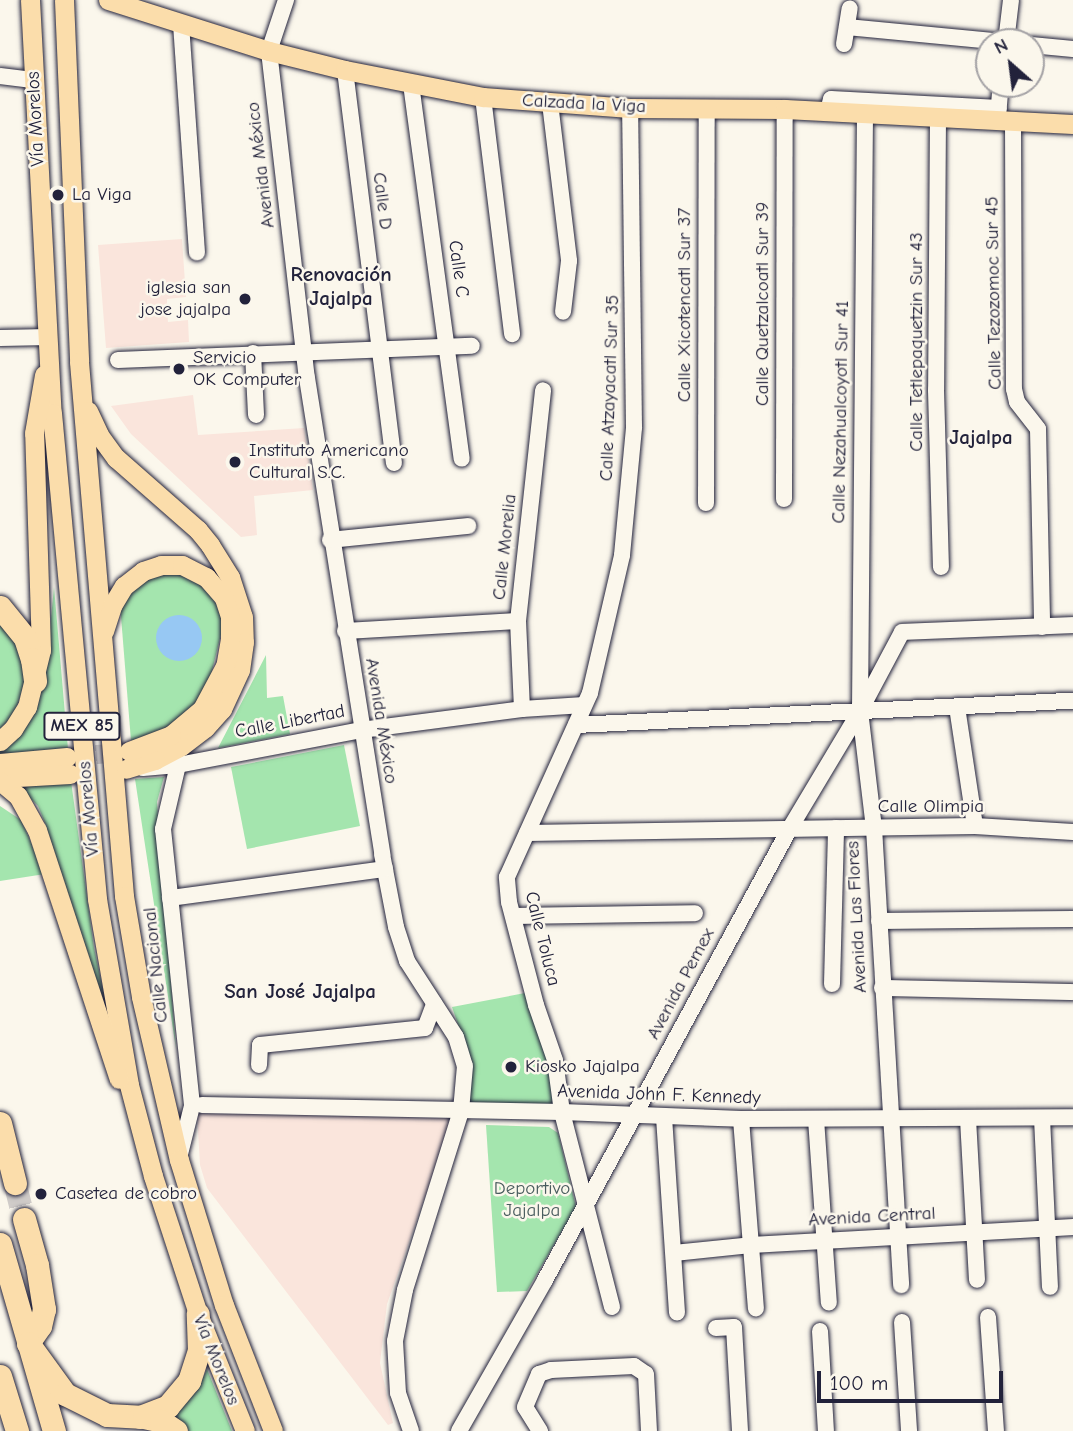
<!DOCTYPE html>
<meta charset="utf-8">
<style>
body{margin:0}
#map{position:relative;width:1073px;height:1431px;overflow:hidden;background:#fbf7ec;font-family:"Comic Neue",sans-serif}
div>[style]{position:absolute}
.built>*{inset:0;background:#fae5dc}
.green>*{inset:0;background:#a4e5ae}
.water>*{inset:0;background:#97c8f3}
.round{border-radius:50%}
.major-tunnel>*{height:19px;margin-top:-9.5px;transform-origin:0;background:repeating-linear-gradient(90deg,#d0ccc9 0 19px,transparent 0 29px)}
.highway-tunnel>*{height:23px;margin-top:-11.5px;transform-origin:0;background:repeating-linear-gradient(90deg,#d0ccc9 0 23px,transparent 0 34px)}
.roads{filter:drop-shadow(0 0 2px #22223b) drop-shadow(0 0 2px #22223b)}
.minor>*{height:16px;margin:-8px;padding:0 8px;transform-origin:8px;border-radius:8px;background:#fbf7ec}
.major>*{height:19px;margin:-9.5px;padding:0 9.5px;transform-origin:9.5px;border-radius:9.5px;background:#fbddab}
.highway>*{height:23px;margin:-11.5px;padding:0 11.5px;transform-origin:11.5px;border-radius:11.5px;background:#fbddab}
.dots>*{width:19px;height:19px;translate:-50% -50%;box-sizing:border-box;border:4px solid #fbf7ec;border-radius:50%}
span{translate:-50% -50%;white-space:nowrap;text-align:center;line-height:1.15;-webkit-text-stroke:5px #fbf7ec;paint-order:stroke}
.shield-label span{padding:2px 5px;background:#fbf7ec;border:2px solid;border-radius:5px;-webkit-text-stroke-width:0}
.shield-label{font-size:18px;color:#22223b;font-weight:700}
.street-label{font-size:19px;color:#22223b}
.poi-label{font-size:19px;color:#22223b}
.left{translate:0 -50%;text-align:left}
.right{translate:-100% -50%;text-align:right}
.park-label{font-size:19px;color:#495c5e}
.neighbourhood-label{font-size:21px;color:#22223b;font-weight:700}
.north{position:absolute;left:975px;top:28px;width:70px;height:70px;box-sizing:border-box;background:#fbf7ec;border:2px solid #a4a2a5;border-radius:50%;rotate:332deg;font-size:19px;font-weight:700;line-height:28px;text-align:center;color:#22223b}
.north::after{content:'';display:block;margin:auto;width:24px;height:32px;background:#22223b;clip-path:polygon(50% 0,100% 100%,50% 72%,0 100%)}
.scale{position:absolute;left:817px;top:1371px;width:186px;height:32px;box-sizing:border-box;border:4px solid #22223b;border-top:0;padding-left:9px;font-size:21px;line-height:24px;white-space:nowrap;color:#22223b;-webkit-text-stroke:5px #fbf7ec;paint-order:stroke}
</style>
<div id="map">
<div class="built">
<i style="clip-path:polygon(182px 239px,186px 297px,167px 299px,167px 310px,168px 322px,188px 320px,189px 342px,106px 348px,98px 245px)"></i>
<i style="clip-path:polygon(193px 395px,198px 435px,304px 428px,313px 490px,254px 496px,257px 535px,241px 537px,131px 434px,111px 406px)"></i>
<i style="clip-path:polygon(197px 1113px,453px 1118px,387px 1304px,380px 1363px,393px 1423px,388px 1425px,207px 1188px,200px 1165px)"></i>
</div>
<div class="green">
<i style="clip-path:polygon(182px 572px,198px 579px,220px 609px,223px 626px,210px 679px,196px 704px,178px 721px,156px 733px,131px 741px,120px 604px,128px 590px,161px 573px)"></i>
<i style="clip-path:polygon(54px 587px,68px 749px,0 757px,0 751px,15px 740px,32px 718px,45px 681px)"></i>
<i style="clip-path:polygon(0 619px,11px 630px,28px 671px,15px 713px,0 729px)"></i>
<i style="clip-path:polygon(266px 655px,267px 698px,283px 696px,290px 734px,218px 748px)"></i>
<i style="clip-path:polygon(344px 745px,360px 826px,247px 849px,231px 767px)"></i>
<i style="clip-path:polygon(164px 777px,157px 802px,176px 1049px,135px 779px)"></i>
<i style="clip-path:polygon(71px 781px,94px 948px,115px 1046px,45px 823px,38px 806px,16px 784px)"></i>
<i style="clip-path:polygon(0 806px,21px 820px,45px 874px,0 881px)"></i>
<i style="clip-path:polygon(525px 993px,552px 1065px,554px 1107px,468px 1106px,462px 1036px,452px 1007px)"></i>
<i style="clip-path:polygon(486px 1125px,549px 1127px,558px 1133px,576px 1207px,527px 1291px,497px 1292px)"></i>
<i style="clip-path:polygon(207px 1369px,232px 1431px,189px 1431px,170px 1412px,197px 1391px)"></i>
</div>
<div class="water">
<i class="round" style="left:156px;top:615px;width:46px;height:46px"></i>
</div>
<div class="major-tunnel">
<i style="left:67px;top:757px;width:61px;rotate:-5.6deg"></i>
</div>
<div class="highway-tunnel">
<i style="left:15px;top:1183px;width:37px;rotate:76deg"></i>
</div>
<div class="roads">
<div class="minor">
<i style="left:286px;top:0;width:54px;rotate:108.4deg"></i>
<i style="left:269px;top:51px;width:329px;rotate:83.4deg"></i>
<i style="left:307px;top:378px;width:482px;rotate:81deg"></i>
<i style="left:382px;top:854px;width:74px;rotate:79.1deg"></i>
<i style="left:396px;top:927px;width:36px;rotate:72deg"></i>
<i style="left:407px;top:961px;width:90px;rotate:57.2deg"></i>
<i style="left:456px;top:1037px;width:30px;rotate:73deg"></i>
<i style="left:465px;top:1066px;width:45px;rotate:95.1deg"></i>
<i style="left:461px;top:1111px;width:188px;rotate:107.4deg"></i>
<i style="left:405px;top:1290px;width:52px;rotate:101.1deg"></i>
<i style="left:395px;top:1341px;width:52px;rotate:86.7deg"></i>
<i style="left:398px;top:1393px;width:40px;rotate:71.1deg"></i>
<i style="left:181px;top:24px;width:229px;rotate:86deg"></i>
<i style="left:847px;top:27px;width:157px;rotate:5.5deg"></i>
<i style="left:1006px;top:42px;width:42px;rotate:-83.2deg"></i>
<i style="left:844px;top:44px;width:36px;rotate:-81deg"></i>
<i style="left:1031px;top:45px;width:42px;rotate:5.4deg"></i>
<i style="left:345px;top:70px;width:396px;rotate:82.9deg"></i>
<i style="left:0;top:76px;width:33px;rotate:7deg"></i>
<i style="left:411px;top:84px;width:378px;rotate:82.3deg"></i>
<i style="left:483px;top:97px;width:239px;rotate:83deg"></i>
<i style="left:550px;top:103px;width:159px;rotate:83.1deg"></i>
<i style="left:569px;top:261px;width:51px;rotate:96.7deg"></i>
<i style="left:828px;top:111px;width:12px;rotate:-76deg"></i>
<i style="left:831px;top:99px;width:168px;rotate:3.1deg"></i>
<i style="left:865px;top:114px;width:597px;rotate:90.48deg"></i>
<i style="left:860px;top:711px;width:118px;rotate:83.2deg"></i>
<i style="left:874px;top:828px;width:458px;rotate:86.6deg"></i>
<i style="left:998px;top:116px;width:32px;rotate:-85deg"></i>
<i style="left:938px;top:117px;width:273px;rotate:90.4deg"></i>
<i style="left:936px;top:390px;width:177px;rotate:88.4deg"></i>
<i style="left:1013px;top:120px;width:269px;rotate:89.8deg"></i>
<i style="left:1014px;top:389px;width:13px;rotate:77deg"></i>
<i style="left:1017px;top:402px;width:34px;rotate:52deg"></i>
<i style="left:1038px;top:429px;width:198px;rotate:88.8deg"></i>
<i style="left:0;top:338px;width:49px;rotate:-1.2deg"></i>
<i style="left:253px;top:353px;width:62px;rotate:87.2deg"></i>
<i style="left:118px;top:360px;width:354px;rotate:-2.3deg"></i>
<i style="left:784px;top:499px;width:390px;rotate:-89.9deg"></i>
<i style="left:706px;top:503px;width:395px;rotate:-89.9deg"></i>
<i style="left:330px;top:540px;width:139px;rotate:-5.8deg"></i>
<i style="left:345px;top:631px;width:173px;rotate:-3.3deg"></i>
<i style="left:957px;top:707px;width:120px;rotate:81.4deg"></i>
<i style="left:522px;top:709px;width:88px;rotate:-92.6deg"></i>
<i style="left:518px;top:621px;width:232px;rotate:-83.8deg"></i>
<i style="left:576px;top:725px;width:498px;rotate:-2.8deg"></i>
<i style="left:178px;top:765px;width:66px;rotate:103.2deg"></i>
<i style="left:163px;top:829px;width:279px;rotate:84deg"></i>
<i style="left:192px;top:1106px;width:54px;rotate:104deg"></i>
<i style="left:143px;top:768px;width:35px;rotate:-5deg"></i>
<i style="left:178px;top:765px;width:186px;rotate:-10.8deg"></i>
<i style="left:361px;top:730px;width:162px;rotate:-7.4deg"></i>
<i style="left:522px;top:709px;width:62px;rotate:-3.7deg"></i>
<i style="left:527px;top:833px;width:448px;rotate:-0.9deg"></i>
<i style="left:975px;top:826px;width:98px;rotate:3.5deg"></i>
<i style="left:170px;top:898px;width:217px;rotate:-7.7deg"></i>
<i style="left:514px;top:916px;width:181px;rotate:-0.9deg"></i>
<i style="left:879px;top:921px;width:194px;rotate:-0.6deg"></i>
<i style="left:832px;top:984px;width:156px;rotate:-88.5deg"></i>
<i style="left:882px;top:988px;width:191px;rotate:1.2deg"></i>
<i style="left:259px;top:1065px;width:20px;rotate:-87deg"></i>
<i style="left:260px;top:1045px;width:166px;rotate:-5.9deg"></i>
<i style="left:425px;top:1028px;width:26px;rotate:-69deg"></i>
<i style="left:202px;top:1105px;width:360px;rotate:1.1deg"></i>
<i style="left:562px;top:1112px;width:179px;rotate:2.2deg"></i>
<i style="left:741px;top:1119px;width:332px;rotate:-0.3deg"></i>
<i style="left:664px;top:1117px;width:196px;rotate:86.2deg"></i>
<i style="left:1042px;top:1118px;width:169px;rotate:87.3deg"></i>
<i style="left:741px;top:1119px;width:190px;rotate:85.5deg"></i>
<i style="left:816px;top:1119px;width:184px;rotate:86deg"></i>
<i style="left:968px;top:1119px;width:161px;rotate:86.8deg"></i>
<i style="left:674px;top:1253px;width:77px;rotate:-5.9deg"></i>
<i style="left:751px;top:1245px;width:323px;rotate:-3.2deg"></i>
<i style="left:612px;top:1307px;width:201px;rotate:-104.4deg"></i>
<i style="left:562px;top:1112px;width:52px;rotate:-97.7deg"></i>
<i style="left:555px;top:1060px;width:58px;rotate:-109.1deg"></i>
<i style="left:536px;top:1005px;width:106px;rotate:-104.7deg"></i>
<i style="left:509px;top:902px;width:25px;rotate:-95deg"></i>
<i style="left:507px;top:877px;width:202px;rotate:-65.7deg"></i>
<i style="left:590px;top:693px;width:142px;rotate:-76.9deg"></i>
<i style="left:622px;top:555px;width:129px;rotate:-84.6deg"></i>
<i style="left:634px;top:427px;width:319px;rotate:-90.7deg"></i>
<i style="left:988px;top:1317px;width:114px;rotate:86deg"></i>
<i style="left:902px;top:1322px;width:109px;rotate:86.3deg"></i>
<i style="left:716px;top:1328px;width:18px;rotate:-3deg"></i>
<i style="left:734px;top:1327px;width:104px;rotate:86.7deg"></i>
<i style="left:820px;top:1331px;width:100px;rotate:86.6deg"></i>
<i style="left:459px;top:1431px;width:174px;rotate:-60.3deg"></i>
<i style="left:545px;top:1280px;width:514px;rotate:-61.54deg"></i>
<i style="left:790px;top:828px;width:136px;rotate:-59.1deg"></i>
<i style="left:860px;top:711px;width:89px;rotate:-62deg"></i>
<i style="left:902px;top:632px;width:171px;rotate:-2.3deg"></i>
<i style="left:540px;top:1431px;width:28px;rotate:-122deg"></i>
<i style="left:525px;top:1407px;width:36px;rotate:-67deg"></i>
<i style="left:539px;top:1374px;width:13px;rotate:-18deg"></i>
<i style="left:551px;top:1370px;width:83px;rotate:-2.8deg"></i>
<i style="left:634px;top:1366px;width:14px;rotate:34deg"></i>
<i style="left:646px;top:1374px;width:57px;rotate:87deg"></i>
</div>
<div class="major">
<i style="left:30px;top:0;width:414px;rotate:87deg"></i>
<i style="left:52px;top:413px;width:488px;rotate:84.7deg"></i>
<i style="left:97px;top:899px;width:189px;rotate:80.2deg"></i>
<i style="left:129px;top:1085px;width:94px;rotate:75.2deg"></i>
<i style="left:153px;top:1176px;width:145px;rotate:71.9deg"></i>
<i style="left:198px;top:1314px;width:126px;rotate:68.1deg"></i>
<i style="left:64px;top:0;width:362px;rotate:87.6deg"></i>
<i style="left:79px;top:362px;width:536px;rotate:85.18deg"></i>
<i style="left:124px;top:896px;width:102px;rotate:80.4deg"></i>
<i style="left:141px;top:997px;width:167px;rotate:76.9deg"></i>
<i style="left:179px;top:1160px;width:152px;rotate:72.8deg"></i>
<i style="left:224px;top:1305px;width:135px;rotate:68.7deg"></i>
<i style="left:108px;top:0;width:169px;rotate:17.6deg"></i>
<i style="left:269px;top:51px;width:78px;rotate:14deg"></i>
<i style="left:345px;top:70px;width:141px;rotate:11.1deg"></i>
<i style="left:483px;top:97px;width:147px;rotate:4.3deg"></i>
<i style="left:630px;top:108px;width:155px;rotate:0.4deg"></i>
<i style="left:785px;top:109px;width:288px;rotate:3deg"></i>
<i style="left:88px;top:411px;width:26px;rotate:65deg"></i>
<i style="left:99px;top:435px;width:29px;rotate:54deg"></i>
<i style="left:116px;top:458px;width:109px;rotate:41.3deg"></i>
<i style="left:198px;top:530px;width:19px;rotate:51deg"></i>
<i style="left:210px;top:545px;width:38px;rotate:58deg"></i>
<i style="left:230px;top:577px;width:42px;rotate:72deg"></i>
<i style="left:243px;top:617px;width:25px;rotate:88deg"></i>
<i style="left:244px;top:642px;width:28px;rotate:98deg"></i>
<i style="left:240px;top:670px;width:43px;rotate:114.8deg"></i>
<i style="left:222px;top:709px;width:25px;rotate:132deg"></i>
<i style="left:205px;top:728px;width:30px;rotate:143deg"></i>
<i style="left:181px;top:746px;width:30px;rotate:152deg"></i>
<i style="left:155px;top:760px;width:30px;rotate:163deg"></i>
<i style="left:104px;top:631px;width:28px;rotate:-72deg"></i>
<i style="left:113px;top:604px;width:21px;rotate:-59deg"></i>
<i style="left:124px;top:586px;width:24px;rotate:-38deg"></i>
<i style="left:143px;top:571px;width:19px;rotate:-18deg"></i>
<i style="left:161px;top:565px;width:21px"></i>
<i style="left:182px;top:565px;width:27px;rotate:27deg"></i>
<i style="left:206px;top:577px;width:28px;rotate:49deg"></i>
<i style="left:224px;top:598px;width:19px;rotate:72deg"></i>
<i style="left:230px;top:616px;width:23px;rotate:90deg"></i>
<i style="left:230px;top:639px;width:27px;rotate:100deg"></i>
<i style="left:225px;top:666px;width:49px;rotate:118.1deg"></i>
<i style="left:202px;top:709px;width:40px;rotate:140deg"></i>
<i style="left:171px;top:735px;width:45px;rotate:159.1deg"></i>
<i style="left:0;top:741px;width:18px;rotate:-43deg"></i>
<i style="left:13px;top:729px;width:26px;rotate:-58deg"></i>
<i style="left:27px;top:707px;width:59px;rotate:-76.2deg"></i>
<i style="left:41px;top:650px;width:217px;rotate:-91.8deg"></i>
<i style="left:34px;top:433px;width:59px;rotate:-80.2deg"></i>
<i style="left:0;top:763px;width:67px;rotate:-5.1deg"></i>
<i style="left:0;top:778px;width:70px;rotate:-3.3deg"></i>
<i style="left:0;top:781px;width:23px;rotate:40deg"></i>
<i style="left:18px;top:796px;width:39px;rotate:61deg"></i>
<i style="left:37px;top:830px;width:262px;rotate:71.8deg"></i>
</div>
<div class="highway">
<i style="left:0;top:607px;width:40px;rotate:51deg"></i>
<i style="left:25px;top:638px;width:22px;rotate:72deg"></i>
<i style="left:32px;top:659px;width:22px;rotate:82deg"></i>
<i style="left:0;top:1123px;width:62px;rotate:76deg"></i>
<i style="left:24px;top:1219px;width:48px;rotate:74.2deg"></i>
<i style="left:37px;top:1265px;width:45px;rotate:81deg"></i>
<i style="left:44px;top:1309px;width:17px;rotate:103deg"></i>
<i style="left:40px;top:1326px;width:21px;rotate:125deg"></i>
<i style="left:0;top:1244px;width:195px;rotate:73.9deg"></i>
<i style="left:28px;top:1343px;width:63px;rotate:54deg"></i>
<i style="left:65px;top:1394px;width:47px;rotate:26.6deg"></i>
<i style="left:107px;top:1415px;width:33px;rotate:3deg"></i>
<i style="left:140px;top:1417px;width:30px;rotate:-21deg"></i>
<i style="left:168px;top:1406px;width:33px;rotate:-50deg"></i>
<i style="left:189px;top:1381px;width:32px;rotate:-72deg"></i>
<i style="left:199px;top:1351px;width:37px;rotate:-92deg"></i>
<i style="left:0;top:1376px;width:58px;rotate:72.8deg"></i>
<i style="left:144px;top:1417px;width:17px;rotate:13deg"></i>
<i style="left:161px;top:1421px;width:18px;rotate:34deg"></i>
</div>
</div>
<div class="dots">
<i style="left:58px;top:195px;background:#22223b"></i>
<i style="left:245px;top:299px;background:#22223b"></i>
<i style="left:179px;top:369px;background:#22223b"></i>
<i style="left:235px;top:462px;background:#22223b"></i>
<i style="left:511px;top:1067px;background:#22223b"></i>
<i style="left:41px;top:1194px;background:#22223b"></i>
</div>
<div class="shield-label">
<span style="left:82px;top:726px">MEX 85</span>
</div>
<div class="street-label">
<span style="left:584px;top:104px;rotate:3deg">Calzada la Viga</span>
<span style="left:36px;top:119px;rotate:-93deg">Vía Morelos</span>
<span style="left:261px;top:165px;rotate:-97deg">Avenida México</span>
<span style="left:382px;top:201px;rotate:83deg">Calle D</span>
<span style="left:458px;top:269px;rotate:82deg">Calle C</span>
<span style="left:994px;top:293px;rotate:-91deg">Calle Tezozomoc Sur 45</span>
<span style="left:763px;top:304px;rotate:-90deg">Calle Quetzalcoatl Sur 39</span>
<span style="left:685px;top:305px;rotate:-90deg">Calle Xicotencatl Sur 37</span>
<span style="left:917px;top:342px;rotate:-90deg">Calle Tetlepaquetzin Sur 43</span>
<span style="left:610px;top:388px;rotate:-88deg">Calle Atzayacatl Sur 35</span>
<span style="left:841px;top:412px;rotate:-89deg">Calle Nezahualcoyotl Sur 41</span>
<span style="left:505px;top:547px;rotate:-84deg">Calle Morelia</span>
<span style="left:381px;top:721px;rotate:81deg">Avenida México</span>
<span style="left:290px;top:722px;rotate:-11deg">Calle Libertad</span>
<span style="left:931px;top:807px">Calle Olimpia</span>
<span style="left:89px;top:809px;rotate:-95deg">Vía Morelos</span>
<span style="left:857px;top:917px;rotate:-93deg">Avenida Las Flores</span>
<span style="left:542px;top:939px;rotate:76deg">Calle Toluca</span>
<span style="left:156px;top:965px;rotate:-96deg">Calle Nacional</span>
<span style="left:681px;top:984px;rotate:-62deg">Avenida Pemex</span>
<span style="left:659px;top:1095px;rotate:2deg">Avenida John F. Kennedy</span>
<span style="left:872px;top:1217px;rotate:-3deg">Avenida Central</span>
<span style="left:216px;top:1360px;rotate:68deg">Vía Morelos</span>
</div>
<div class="poi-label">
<span class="left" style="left:72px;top:195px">La Viga</span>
<span class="right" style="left:231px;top:299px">iglesia san<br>jose jajalpa</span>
<span class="left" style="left:193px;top:369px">Servicio<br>OK Computer</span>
<span class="left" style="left:249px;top:462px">Instituto Americano<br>Cultural S.C.</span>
<span class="left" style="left:525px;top:1067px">Kiosko Jajalpa</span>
<span class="left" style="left:55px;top:1194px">Casetea de cobro</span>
</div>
<div class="park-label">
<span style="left:532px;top:1200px">Deportivo<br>Jajalpa</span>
</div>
<div class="neighbourhood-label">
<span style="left:341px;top:286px">Renovación<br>Jajalpa</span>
<span style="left:981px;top:437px">Jajalpa</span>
<span style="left:300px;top:991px">San José Jajalpa</span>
</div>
<div class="north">N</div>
<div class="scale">100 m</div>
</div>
